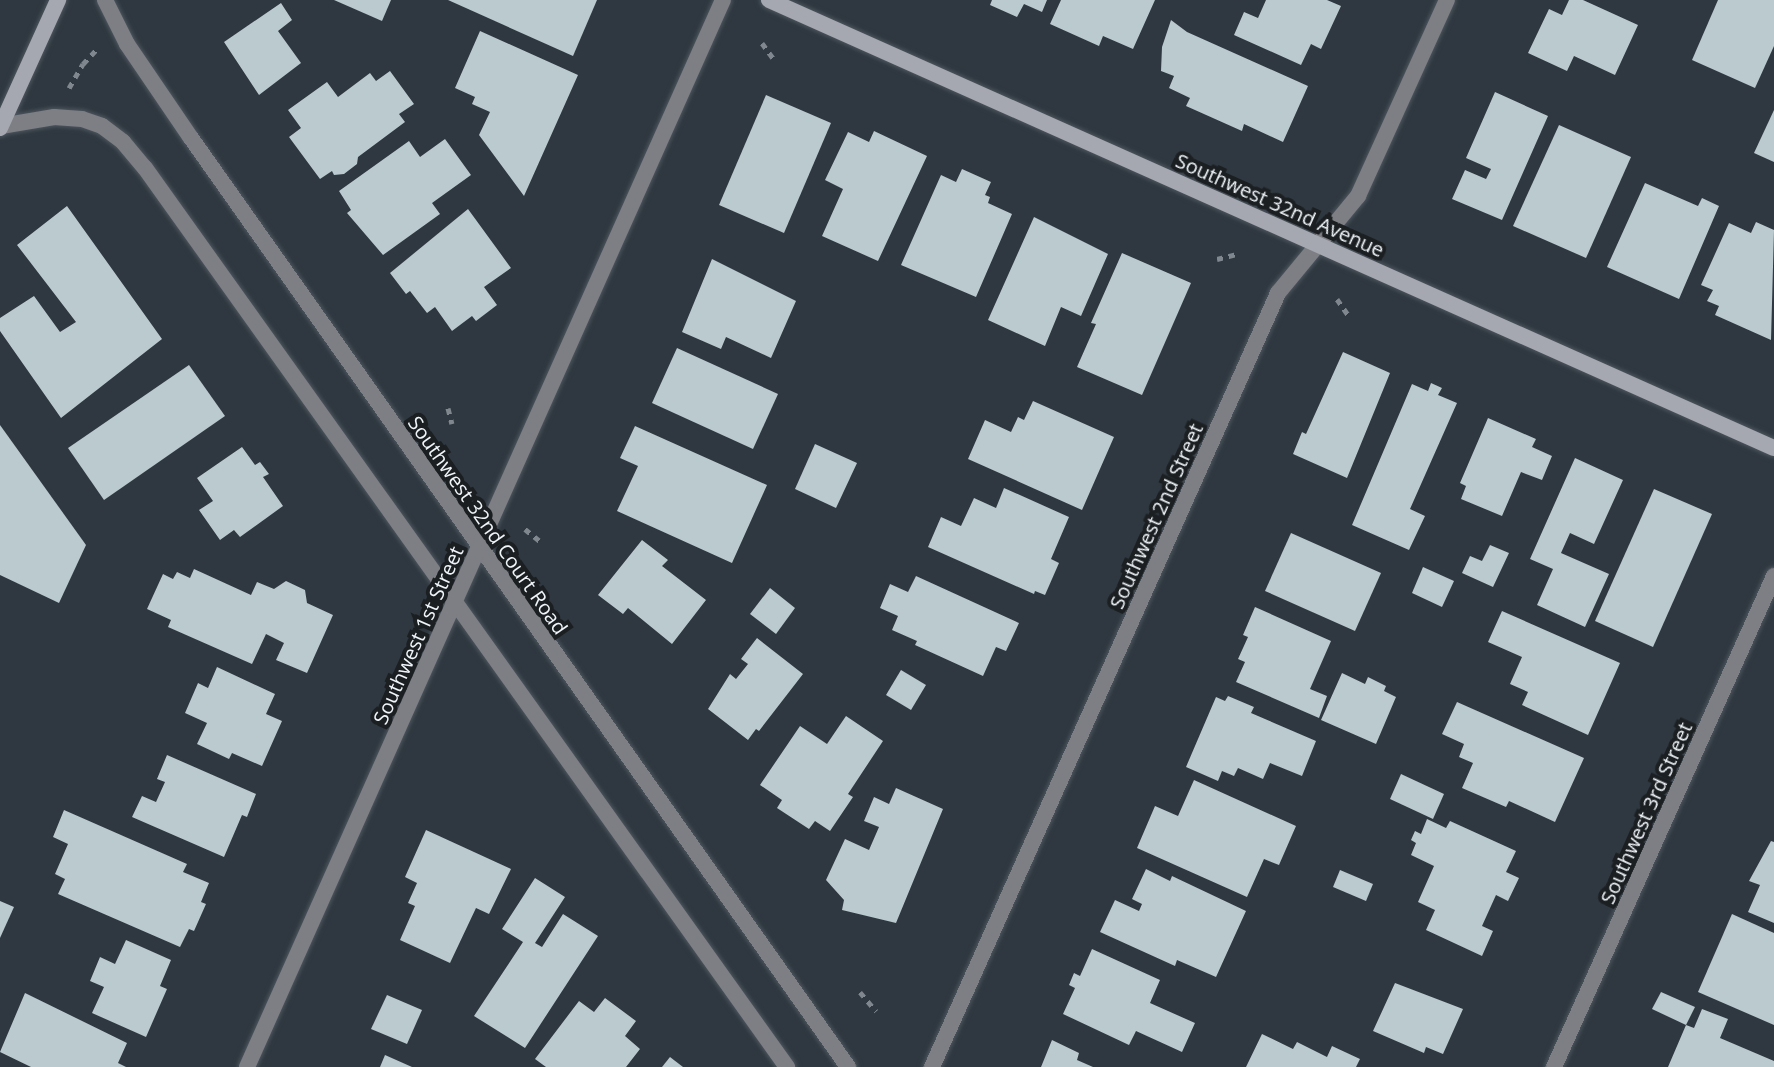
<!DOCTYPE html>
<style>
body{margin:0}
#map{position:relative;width:1774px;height:1067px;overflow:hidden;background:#2f3840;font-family:"Open Sans",sans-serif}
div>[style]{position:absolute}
.building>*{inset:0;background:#bacacf}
.path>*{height:5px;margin-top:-2.5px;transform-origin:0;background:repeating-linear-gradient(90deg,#80878e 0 6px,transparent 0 12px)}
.roads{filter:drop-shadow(0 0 2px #4e565e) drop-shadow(0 0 2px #4e565e)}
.street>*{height:16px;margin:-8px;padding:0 8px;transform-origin:8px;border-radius:8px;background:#7e7f85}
.secondary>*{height:16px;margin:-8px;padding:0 8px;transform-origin:8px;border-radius:8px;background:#a5a8b1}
span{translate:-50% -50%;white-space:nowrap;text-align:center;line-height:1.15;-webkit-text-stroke:8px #1b1f22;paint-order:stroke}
.street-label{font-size:20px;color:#f0f5fa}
</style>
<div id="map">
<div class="building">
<i style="clip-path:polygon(334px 0,391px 0,382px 21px)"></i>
<i style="clip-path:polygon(448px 0,597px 0,573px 56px)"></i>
<i style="clip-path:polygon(992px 0,1047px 0,1042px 12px,1024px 4px,1017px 17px,990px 5px)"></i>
<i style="clip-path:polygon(1061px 0,1155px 0,1133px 49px,1103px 36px,1099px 46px,1050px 24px)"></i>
<i style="clip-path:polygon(1266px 0,1327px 0,1341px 6px,1321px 49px,1311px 44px,1301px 65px,1234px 35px,1244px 12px,1258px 18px)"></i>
<i style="clip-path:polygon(1569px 0,1583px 0,1638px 25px,1615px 75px,1574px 56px,1567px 71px,1528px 53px,1549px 9px,1562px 15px)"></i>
<i style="clip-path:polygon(1718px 0,1774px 0,1774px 46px,1755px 88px,1692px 60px)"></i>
<i style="clip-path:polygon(281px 3px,292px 20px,278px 31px,301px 63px,259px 95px,224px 42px)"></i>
<i style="clip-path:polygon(1171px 20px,1187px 32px,1308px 86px,1283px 142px,1244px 124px,1242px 131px,1186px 106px,1190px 98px,1169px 88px,1174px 76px,1161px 71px,1162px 47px)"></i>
<i style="clip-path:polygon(480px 31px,578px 75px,524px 196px,479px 135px,490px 112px,472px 104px,475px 97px,455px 88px)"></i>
<i style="clip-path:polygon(390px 71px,414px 104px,399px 114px,405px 122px,358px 157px,357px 164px,344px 174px,334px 175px,332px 171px,320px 179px,289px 137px,301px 128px,288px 110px,327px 82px,338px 97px,370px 73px,376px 81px)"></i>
<i style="clip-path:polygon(1495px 92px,1548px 116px,1502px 220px,1452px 199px,1465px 170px,1486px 179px,1491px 169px,1466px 158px)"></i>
<i style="clip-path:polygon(766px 95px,831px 123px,784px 233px,719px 205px)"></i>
<i style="clip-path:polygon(1774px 110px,1774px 162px,1754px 153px)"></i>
<i style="clip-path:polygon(1559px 125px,1631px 157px,1586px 258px,1513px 226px)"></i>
<i style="clip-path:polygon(874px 131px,927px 156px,878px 261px,822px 236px,843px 189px,825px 180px,848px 132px,869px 142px)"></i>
<i style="clip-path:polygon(445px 139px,471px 175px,432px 203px,440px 214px,383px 255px,347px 213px,351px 210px,339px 191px,409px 141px,420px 157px)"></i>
<i style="clip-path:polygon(962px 169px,991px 182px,985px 195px,990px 197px,988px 203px,1012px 214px,976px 297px,901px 265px,941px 175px,956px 182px)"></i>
<i style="clip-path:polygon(1645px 183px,1698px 206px,1702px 198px,1719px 206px,1679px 299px,1607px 267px)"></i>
<i style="clip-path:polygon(67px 206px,162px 339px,61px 418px,0 331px,0 318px,34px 296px,60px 332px,76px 322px,17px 245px)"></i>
<i style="clip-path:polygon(468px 209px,511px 268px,484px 287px,497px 305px,476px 321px,472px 316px,452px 331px,435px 307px,427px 313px,410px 291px,406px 294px,390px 273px)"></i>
<i style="clip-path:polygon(1034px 217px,1108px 254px,1081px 316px,1061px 307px,1045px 346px,988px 320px)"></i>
<i style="clip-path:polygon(1756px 222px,1774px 230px,1771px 340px,1715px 315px,1719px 306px,1707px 301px,1713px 290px,1701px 285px,1729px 223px,1751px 233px)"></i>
<i style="clip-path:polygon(1122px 253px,1191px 283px,1142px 395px,1077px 367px,1096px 324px,1091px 323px)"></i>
<i style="clip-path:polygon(712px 259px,796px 301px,771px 358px,726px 337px,721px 349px,682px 332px)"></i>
<i style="clip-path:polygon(677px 348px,778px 394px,753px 449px,652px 403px)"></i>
<i style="clip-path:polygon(1343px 352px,1390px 373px,1347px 478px,1293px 454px,1302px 432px,1306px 434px)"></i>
<i style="clip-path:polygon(189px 365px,225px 416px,104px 500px,68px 448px)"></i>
<i style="clip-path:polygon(1431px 383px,1442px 388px,1438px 395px,1457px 403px,1410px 509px,1425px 516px,1409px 550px,1352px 525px,1412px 384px,1428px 391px)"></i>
<i style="clip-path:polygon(1033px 401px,1114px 437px,1082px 510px,968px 459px,985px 420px,1011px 432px,1018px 417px,1024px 420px)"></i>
<i style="clip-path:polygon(1488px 418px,1536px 439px,1532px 447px,1552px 456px,1542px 480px,1521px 472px,1502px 516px,1461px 499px,1466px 486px,1460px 483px)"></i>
<i style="clip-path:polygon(0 425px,86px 545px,59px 603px,0 575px)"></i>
<i style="clip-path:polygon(635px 426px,767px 485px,732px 563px,617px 511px,638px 466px,620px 458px)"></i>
<i style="clip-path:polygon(815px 444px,857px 463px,836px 508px,795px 489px)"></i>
<i style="clip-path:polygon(242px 447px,255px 465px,260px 462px,269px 474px,263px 477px,283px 506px,240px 537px,234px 530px,220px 540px,199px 510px,213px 501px,197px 478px)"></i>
<i style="clip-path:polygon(1575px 458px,1623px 480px,1594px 544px,1570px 533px,1561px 553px,1609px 574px,1585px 627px,1537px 605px,1553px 569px,1530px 559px)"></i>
<i style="clip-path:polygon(1004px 488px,1069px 517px,1051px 559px,1059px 563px,1045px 595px,1035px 591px,1034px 594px,928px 547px,941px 517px,961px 526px,974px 498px,996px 508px)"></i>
<i style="clip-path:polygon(1654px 489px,1712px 514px,1653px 647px,1595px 621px)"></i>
<i style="clip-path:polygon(1291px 533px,1381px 573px,1355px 631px,1265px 591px)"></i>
<i style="clip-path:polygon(642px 540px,668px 560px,662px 566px,706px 600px,672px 644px,628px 608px,623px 614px,598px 595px)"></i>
<i style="clip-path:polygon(1490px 545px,1509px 553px,1493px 587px,1462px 573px,1470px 556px,1482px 561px)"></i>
<i style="clip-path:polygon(1423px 567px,1454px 581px,1442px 607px,1412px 593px)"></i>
<i style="clip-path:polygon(194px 569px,251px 595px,257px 582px,274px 589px,286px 581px,305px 590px,307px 603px,333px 615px,307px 673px,276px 660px,284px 643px,266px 634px,252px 664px,168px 627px,171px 620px,147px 609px,163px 574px,173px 579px,177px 572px,190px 578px)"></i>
<i style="clip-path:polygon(916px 576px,1019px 623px,1006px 651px,996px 647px,983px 676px,915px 645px,917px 641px,892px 630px,898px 616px,880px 608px,890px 584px,908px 592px)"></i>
<i style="clip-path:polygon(770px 588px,795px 608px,776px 634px,750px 614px)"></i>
<i style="clip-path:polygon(1255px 607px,1331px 641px,1310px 689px,1327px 696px,1319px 718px,1236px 682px,1245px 662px,1238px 659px,1248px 637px,1243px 635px)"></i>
<i style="clip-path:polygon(1502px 611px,1620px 663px,1588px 735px,1522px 705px,1528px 692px,1510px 684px,1522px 657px,1488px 642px)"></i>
<i style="clip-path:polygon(757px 638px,803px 674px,759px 731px,756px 729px,748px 740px,708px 709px,730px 674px,736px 679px,748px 664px,741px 659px)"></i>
<i style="clip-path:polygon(217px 667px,275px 694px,266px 714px,282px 721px,262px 766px,232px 753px,229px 759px,197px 744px,207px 723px,185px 713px,198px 683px,208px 688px)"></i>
<i style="clip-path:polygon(901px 670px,926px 685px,911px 710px,886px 695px)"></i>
<i style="clip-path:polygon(1342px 673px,1365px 684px,1368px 677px,1386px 686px,1384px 691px,1396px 697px,1376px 744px,1321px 720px)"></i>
<i style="clip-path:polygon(1228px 696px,1254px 707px,1251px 713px,1316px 741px,1302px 776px,1270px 763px,1263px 779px,1238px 768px,1234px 776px,1222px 771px,1218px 781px,1186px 767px,1216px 697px,1225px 701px)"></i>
<i style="clip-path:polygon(1457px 702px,1584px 758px,1555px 822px,1509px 801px,1506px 807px,1462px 788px,1473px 763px,1459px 757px,1464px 744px,1442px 734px)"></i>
<i style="clip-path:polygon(846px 716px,883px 741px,848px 794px,853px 797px,830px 831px,815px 821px,809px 829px,777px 808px,782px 800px,760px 785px,800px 726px,827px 744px)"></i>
<i style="clip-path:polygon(167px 755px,256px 794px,247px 817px,242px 815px,224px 857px,132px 817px,142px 796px,156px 802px,165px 782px,157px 779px)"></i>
<i style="clip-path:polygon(1401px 774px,1444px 794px,1433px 819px,1390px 799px)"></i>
<i style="clip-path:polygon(1194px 780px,1296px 826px,1279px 865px,1264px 859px,1247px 897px,1137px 848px,1155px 806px,1178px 816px)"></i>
<i style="clip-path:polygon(896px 788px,943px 809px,896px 923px,842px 910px,844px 900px,826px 880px,845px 839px,869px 850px,879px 827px,864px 821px,874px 797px,889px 804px)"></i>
<i style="clip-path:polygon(64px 810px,187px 864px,183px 872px,209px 883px,201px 902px,206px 904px,194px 931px,189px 929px,180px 947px,58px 894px,65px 879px,55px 874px,68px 844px,53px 837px)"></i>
<i style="clip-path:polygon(1427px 819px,1446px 828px,1450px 821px,1516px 851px,1506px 872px,1519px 878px,1508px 901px,1496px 895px,1482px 926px,1493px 931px,1482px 956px,1426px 930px,1435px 910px,1418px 902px,1434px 866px,1411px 855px,1416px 843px,1411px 840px,1415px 831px,1421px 834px)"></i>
<i style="clip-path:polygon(426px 830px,511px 869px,489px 914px,476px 908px,450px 963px,400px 940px,415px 906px,408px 903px,417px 883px,405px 877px)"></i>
<i style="clip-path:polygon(1771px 841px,1774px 842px,1774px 923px,1748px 912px,1760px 885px,1749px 881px)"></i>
<i style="clip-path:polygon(1146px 869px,1170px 881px,1172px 876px,1246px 911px,1216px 977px,1177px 960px,1175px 966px,1100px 932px,1115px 900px,1139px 911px,1142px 904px,1132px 899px)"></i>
<i style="clip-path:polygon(1340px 870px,1373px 884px,1366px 901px,1333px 887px)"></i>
<i style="clip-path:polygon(535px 878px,565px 897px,535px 943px,542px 947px,563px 914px,598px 936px,525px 1048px,474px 1016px,523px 942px,502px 929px)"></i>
<i style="clip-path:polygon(0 901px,14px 907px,0 938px)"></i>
<i style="clip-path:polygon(1732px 914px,1774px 933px,1774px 1025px,1698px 992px)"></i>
<i style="clip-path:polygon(126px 940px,171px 960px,160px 986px,167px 989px,146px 1037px,92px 1013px,104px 987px,90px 981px,100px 957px,115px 964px)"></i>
<i style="clip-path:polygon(1092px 949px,1160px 980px,1150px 1003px,1195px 1023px,1182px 1052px,1136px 1031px,1129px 1045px,1063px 1014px,1075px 988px,1069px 985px,1074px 973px,1080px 976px)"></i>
<i style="clip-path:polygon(1395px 983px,1463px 1009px,1443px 1054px,1426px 1047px,1424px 1053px,1373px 1031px)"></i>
<i style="clip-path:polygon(1661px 992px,1695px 1007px,1686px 1025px,1652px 1009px)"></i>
<i style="clip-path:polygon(25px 993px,127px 1043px,118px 1063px,126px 1067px,31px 1067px,0 1052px)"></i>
<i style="clip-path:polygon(387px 995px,422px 1010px,407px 1044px,371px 1029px)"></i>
<i style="clip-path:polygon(605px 998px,636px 1021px,625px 1036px,640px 1049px,626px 1067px,546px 1067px,535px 1059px,579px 1001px,594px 1012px)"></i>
<i style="clip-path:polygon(1702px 1009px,1728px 1019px,1720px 1038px,1774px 1061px,1774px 1067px,1668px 1067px,1686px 1025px,1694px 1028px)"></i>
<i style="clip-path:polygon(1262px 1034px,1293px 1049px,1297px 1042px,1327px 1057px,1332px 1046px,1360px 1059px,1356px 1067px,1246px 1067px)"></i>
<i style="clip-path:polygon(1052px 1040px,1079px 1053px,1077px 1060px,1093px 1067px,1041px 1067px)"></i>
<i style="clip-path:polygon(385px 1055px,412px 1067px,380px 1067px)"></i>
<i style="clip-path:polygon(670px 1057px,683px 1067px,662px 1067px)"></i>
</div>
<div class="path">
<i style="left:762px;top:43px;width:22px;rotate:54deg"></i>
<i style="left:69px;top:88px;width:28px;rotate:-60deg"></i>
<i style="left:83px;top:64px;width:22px;rotate:-47deg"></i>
<i style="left:1217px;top:259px;width:21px;rotate:-14deg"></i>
<i style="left:1337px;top:299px;width:21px;rotate:55deg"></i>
<i style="left:448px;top:408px;width:16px;rotate:76deg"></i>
<i style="left:525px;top:529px;width:21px;rotate:39deg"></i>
<i style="left:860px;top:992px;width:25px;rotate:50deg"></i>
</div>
<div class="roads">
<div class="street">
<i style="left:105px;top:0;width:49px;rotate:63.4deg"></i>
<i style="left:127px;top:44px;width:114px;rotate:55.8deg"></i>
<i style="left:191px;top:138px;width:1138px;rotate:54.73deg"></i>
<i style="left:1px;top:126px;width:54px;rotate:-9.6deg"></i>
<i style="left:54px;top:117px;width:28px;rotate:4deg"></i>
<i style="left:82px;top:119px;width:21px;rotate:19deg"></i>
<i style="left:102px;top:126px;width:26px;rotate:37deg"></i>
<i style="left:123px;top:142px;width:34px;rotate:50deg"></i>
<i style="left:145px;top:168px;width:1105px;rotate:54.47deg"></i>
<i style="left:247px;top:1067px;width:1168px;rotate:-65.96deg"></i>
<i style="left:932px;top:1067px;width:848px;rotate:-65.91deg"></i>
<i style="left:1278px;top:293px;width:126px;rotate:-50.5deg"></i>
<i style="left:1358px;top:196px;width:215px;rotate:-65.6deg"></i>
<i style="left:1554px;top:1067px;width:538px;rotate:-65.86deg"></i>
</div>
<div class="secondary">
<i style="left:769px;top:0;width:1100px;rotate:24.03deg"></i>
<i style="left:0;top:128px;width:141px;rotate:-65.6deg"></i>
</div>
</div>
<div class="street-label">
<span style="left:1280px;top:205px;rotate:24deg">Southwest 32nd Avenue</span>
<span style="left:1156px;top:516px;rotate:-66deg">Southwest 2nd Street</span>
<span style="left:488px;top:525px;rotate:55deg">Southwest 32nd Court Road</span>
<span style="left:418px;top:635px;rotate:-66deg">Southwest 1st Street</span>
<span style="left:1646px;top:813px;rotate:-66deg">Southwest 3rd Street</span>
</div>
</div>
